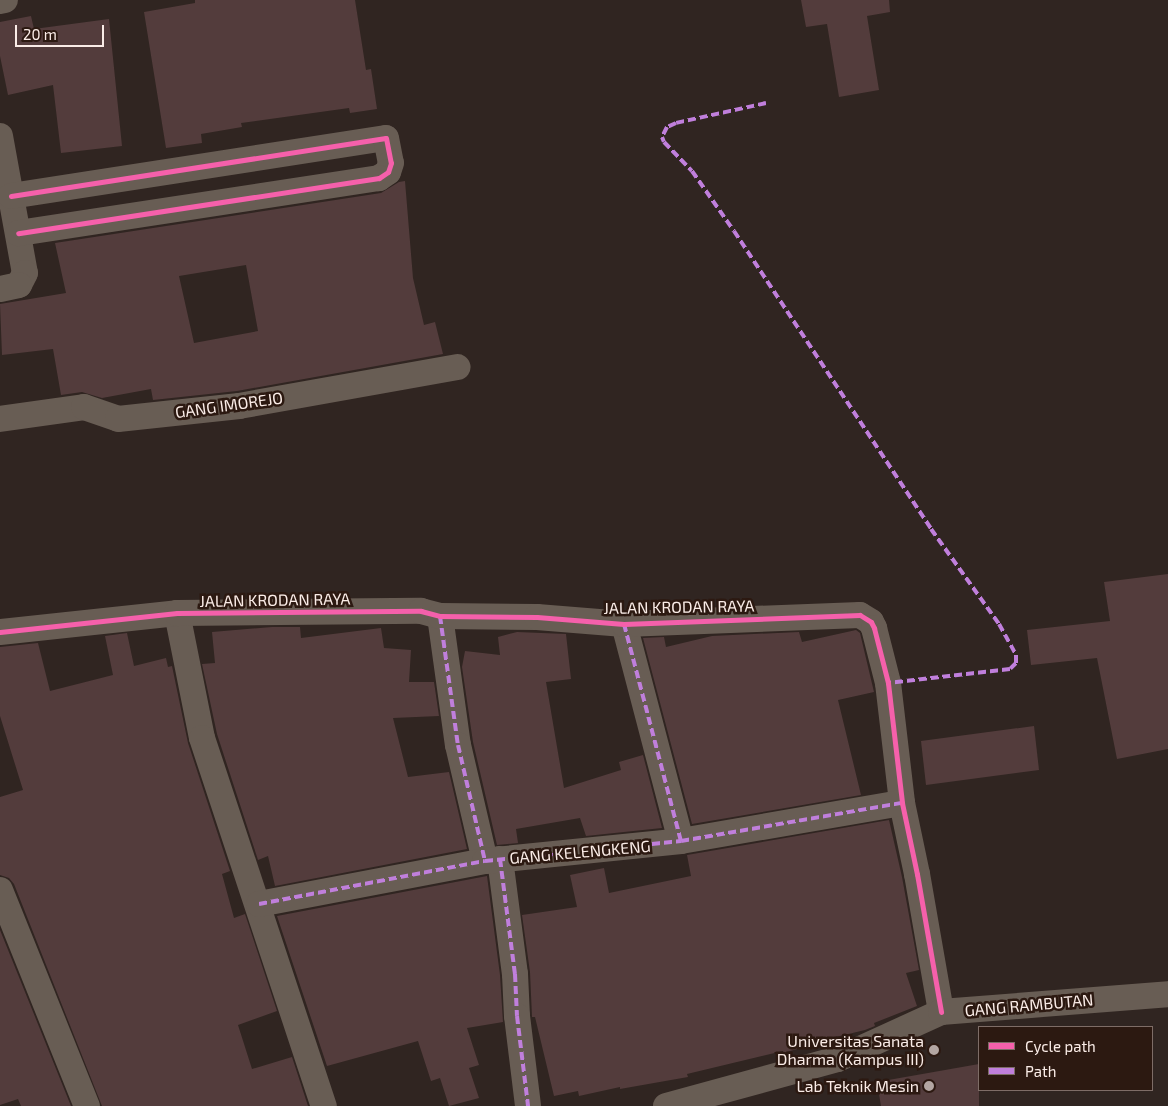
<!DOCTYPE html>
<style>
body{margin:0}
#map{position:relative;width:1168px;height:1106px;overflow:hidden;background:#302521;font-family:"Exo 2",sans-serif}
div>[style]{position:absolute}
.building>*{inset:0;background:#533c3c}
.street>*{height:26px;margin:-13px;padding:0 13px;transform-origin:13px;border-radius:13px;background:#685d54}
.quiet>*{height:4px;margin-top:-2px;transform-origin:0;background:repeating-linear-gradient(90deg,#c07fdc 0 8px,transparent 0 12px)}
.cycleway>*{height:5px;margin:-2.5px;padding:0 2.5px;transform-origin:2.5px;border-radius:2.5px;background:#f560ab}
.dots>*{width:14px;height:14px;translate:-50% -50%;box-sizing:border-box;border:2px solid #2c1911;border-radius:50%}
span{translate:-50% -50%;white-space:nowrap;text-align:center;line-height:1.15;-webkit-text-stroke:5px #2c1911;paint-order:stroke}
.street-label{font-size:16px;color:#faece7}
.poi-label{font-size:16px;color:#faece7}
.right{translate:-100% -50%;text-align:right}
.legend{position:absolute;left:978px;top:1026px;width:175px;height:65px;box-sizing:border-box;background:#2c1911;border:1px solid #7e6d67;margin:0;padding:6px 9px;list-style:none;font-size:15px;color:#faece7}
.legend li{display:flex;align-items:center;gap:10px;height:25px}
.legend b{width:25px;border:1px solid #7e6d67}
.scale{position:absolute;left:15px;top:25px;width:89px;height:22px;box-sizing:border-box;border:2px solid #faece7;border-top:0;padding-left:6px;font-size:15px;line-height:18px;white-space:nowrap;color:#faece7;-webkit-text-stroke:4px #2c1911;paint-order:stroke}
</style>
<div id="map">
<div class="building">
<i style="clip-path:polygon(195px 0,355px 0,366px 70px,371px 69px,377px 109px,350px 113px,349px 108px,241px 123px,242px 127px,201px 134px,202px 143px,166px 148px,144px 12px,195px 3px)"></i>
<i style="clip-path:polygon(801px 0,889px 0,890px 12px,867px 16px,879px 90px,839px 97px,827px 24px,806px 27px)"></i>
<i style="clip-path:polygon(31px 16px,34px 29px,109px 19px,122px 146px,61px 153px,53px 85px,8px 95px,0 56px,0 22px)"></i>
<i style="clip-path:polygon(evenodd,405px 181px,413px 278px,424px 325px,435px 322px,443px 354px,237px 391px,153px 400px,151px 389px,102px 398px,82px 392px,61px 395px,53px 349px,2px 355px,0 304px,66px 293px,55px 243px,381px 193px,399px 182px,405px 181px,246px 265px,258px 331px,194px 343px,179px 276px,246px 265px)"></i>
<i style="clip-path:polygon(1168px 574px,1168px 749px,1117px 759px,1097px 658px,1031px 665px,1027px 630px,1110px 621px,1104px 582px)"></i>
<i style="clip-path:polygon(272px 627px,300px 627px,301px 638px,381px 628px,384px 648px,411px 650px,409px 682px,434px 682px,439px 716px,393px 718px,408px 777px,449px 772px,467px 849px,275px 886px,268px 856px,258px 860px,217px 734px,202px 664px,215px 663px,212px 632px)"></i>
<i style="clip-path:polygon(856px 630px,860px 633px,874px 692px,838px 700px,861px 795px,692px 824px,643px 638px,664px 637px,666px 647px,712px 636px,799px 632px,802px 642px)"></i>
<i style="clip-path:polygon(517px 632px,566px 634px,571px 679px,546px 682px,564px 788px,621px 770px,619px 762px,643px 755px,662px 828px,586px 836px,580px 818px,516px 829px,518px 843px,497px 845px,473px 742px,462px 667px,465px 651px,500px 655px,498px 637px)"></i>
<i style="clip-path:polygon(127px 633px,134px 666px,166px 658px,168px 667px,172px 666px,188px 743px,230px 871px,222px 874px,234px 918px,245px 914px,277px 1011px,238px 1025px,252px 1069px,292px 1057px,308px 1106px,102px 1106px,14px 884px,9px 878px,0 875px,0 797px,23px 790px,0 716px,0 647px,38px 643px,50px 691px,113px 675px,105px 636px)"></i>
<i style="clip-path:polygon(1034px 726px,1039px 770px,926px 785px,921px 741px)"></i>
<i style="clip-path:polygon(889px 820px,902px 877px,919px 970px,906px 973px,917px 1006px,874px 1023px,875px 1026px,865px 1030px,815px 1042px,815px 1044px,783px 1053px,783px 1051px,687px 1074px,688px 1077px,620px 1089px,620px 1087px,579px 1096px,578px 1091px,554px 1096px,535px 1017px,532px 1017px,530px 972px,522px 915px,577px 907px,570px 875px,604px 868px,609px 893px,691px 876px,687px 855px)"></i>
<i style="clip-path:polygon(487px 876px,500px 975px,503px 1022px,467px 1028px,479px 1065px,469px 1068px,479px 1098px,449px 1106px,440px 1078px,431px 1081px,418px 1041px,327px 1066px,277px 916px)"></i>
<i style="clip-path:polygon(0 930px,71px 1106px,21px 1106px,18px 1099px,0 1105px)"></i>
<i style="clip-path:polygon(979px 1064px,979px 1106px,881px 1106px,877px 1082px)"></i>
</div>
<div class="street">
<i style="left:0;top:1px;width:5px;rotate:-11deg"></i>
<i style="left:0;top:136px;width:139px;rotate:79.7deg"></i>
<i style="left:25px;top:273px;width:13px;rotate:117deg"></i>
<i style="left:19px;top:285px;width:19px;rotate:168deg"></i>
<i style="left:11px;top:196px;width:379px;rotate:-8.8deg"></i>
<i style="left:386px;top:138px;width:25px;rotate:79deg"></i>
<i style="left:391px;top:163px;width:9px;rotate:108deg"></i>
<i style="left:388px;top:172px;width:11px;rotate:146deg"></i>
<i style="left:379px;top:178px;width:365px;rotate:171.3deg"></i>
<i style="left:0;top:419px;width:85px;rotate:-8.1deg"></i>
<i style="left:84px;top:407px;width:36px;rotate:19deg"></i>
<i style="left:118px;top:419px;width:122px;rotate:-6.1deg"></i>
<i style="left:239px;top:406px;width:222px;rotate:-10.1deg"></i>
<i style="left:177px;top:613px;width:127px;rotate:78.7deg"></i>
<i style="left:202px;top:738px;width:388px;rotate:71.7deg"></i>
<i style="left:440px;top:616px;width:130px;rotate:82.1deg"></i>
<i style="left:458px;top:745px;width:119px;rotate:76.9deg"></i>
<i style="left:624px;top:624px;width:224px;rotate:75.3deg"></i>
<i style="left:0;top:632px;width:178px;rotate:-6.1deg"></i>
<i style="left:177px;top:613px;width:244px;rotate:-0.5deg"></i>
<i style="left:421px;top:611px;width:20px;rotate:15deg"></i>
<i style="left:440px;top:616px;width:97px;rotate:0.6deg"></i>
<i style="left:537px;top:617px;width:87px;rotate:4.6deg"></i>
<i style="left:624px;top:624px;width:236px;rotate:-2.2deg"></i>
<i style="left:860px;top:615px;width:13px;rotate:32deg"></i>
<i style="left:871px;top:622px;width:7px;rotate:63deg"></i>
<i style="left:874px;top:628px;width:57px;rotate:75.7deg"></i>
<i style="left:888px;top:683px;width:121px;rotate:83.3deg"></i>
<i style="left:902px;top:803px;width:73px;rotate:78.1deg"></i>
<i style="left:917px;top:874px;width:140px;rotate:80.1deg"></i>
<i style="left:500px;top:859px;width:116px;rotate:82.6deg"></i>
<i style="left:515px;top:974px;width:42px;rotate:87.3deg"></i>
<i style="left:517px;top:1016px;width:91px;rotate:83deg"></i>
<i style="left:0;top:890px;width:233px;rotate:68.1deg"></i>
<i style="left:259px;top:904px;width:230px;rotate:-10.8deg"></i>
<i style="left:485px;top:861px;width:197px;rotate:-5.8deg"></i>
<i style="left:681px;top:841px;width:224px;rotate:-9.8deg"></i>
<i style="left:666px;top:1106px;width:178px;rotate:-15.3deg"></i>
<i style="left:838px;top:1059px;width:113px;rotate:-24.5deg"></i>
<i style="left:941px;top:1012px;width:228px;rotate:-4.5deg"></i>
</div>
<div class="quiet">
<i style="left:766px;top:103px;width:92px;rotate:167.5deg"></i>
<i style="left:676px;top:123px;width:10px;rotate:156deg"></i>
<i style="left:667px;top:127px;width:11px;rotate:117deg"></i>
<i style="left:662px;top:137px;width:5px;rotate:68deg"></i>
<i style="left:664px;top:142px;width:40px;rotate:46deg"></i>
<i style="left:692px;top:171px;width:73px;rotate:55deg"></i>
<i style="left:734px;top:231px;width:357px;rotate:56.5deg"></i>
<i style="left:931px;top:529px;width:117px;rotate:54.4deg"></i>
<i style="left:999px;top:624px;width:35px;rotate:61deg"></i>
<i style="left:1016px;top:655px;width:8px;rotate:90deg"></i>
<i style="left:1016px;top:663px;width:8px;rotate:135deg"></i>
<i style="left:1010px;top:669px;width:123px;rotate:173.5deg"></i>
<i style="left:440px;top:616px;width:130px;rotate:82.1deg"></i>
<i style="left:458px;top:745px;width:119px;rotate:76.9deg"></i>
<i style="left:624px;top:624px;width:224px;rotate:75.3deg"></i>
<i style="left:500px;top:859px;width:116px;rotate:82.6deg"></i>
<i style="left:515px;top:974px;width:42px;rotate:87.3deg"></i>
<i style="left:517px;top:1016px;width:91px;rotate:83deg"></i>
<i style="left:259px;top:904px;width:230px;rotate:-10.8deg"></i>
<i style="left:485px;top:861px;width:197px;rotate:-5.8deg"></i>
<i style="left:681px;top:841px;width:224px;rotate:-9.8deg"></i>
</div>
<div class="cycleway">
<i style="left:11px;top:196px;width:379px;rotate:-8.8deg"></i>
<i style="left:386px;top:138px;width:25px;rotate:79deg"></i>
<i style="left:391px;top:163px;width:9px;rotate:108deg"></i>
<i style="left:388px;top:172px;width:11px;rotate:146deg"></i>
<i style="left:379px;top:178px;width:365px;rotate:171.3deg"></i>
<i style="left:0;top:632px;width:178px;rotate:-6.1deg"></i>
<i style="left:177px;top:613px;width:244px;rotate:-0.5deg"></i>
<i style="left:421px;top:611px;width:20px;rotate:15deg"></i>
<i style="left:440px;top:616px;width:97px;rotate:0.6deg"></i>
<i style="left:537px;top:617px;width:87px;rotate:4.6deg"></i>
<i style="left:624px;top:624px;width:236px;rotate:-2.2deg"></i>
<i style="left:860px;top:615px;width:13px;rotate:32deg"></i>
<i style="left:871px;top:622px;width:7px;rotate:63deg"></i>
<i style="left:874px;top:628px;width:57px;rotate:75.7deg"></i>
<i style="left:888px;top:683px;width:121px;rotate:83.3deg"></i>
<i style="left:902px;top:803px;width:73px;rotate:78.1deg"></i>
<i style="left:917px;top:874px;width:140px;rotate:80.1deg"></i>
</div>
<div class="dots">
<i style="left:934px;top:1050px;background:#b3a6a2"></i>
<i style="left:929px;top:1086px;background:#b3a6a2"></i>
</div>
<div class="street-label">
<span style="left:229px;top:405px;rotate:-8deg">GANG IMOREJO</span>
<span style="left:275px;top:600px;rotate:-1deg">JALAN KRODAN RAYA</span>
<span style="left:679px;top:607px;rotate:-1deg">JALAN KRODAN RAYA</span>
<span style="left:580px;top:852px;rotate:-5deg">GANG KELENGKENG</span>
<span style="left:1029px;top:1005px;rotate:-5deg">GANG RAMBUTAN</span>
</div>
<div class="poi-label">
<span class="right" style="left:924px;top:1050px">Universitas Sanata<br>Dharma (Kampus III)</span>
<span class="right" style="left:919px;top:1086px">Lab Teknik Mesin</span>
</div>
<ul class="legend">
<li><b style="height:6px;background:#f560ab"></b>Cycle path</li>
<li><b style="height:6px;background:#c07fdc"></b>Path</li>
</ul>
<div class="scale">20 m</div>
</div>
